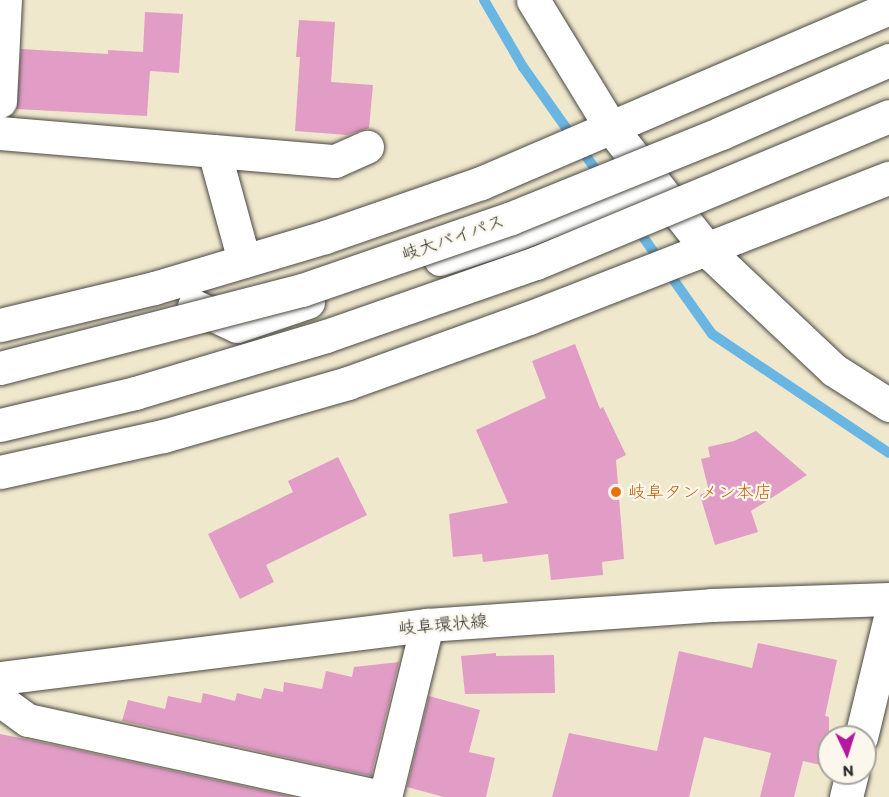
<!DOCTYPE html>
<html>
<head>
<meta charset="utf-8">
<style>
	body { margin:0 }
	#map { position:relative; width:889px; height:797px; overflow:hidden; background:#f0e8cd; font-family:Itim,"Klee One",sans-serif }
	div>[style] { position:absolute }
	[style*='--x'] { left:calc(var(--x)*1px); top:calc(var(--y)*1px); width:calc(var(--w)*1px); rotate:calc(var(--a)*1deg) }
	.stream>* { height:10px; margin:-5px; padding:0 5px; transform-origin:5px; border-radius:5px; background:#6ab6e3 }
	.building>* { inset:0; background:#e19dc5 }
	.roads { filter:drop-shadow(0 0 2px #494743) drop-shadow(0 0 2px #494743) }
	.minor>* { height:33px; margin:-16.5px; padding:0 16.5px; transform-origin:16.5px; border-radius:16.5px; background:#fff }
	.major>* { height:33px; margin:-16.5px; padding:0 16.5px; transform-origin:16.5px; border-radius:16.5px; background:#fff }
	.highway>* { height:33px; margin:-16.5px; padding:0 16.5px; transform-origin:16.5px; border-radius:16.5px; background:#fff }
	.bridges { filter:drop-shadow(0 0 2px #494743) drop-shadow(0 0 2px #494743) }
	.highway-bridge>* { height:33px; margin:-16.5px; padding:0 16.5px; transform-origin:16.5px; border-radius:16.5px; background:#fff }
	.dots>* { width:16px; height:16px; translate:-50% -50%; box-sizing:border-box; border:3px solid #fbf7ec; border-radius:50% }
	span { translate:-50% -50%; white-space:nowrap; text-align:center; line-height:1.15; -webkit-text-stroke:4.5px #fbf7ec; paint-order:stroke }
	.street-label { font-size:18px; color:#2b2b2b }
	.food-label { font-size:18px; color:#c56008 }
	.left { translate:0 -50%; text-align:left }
	.north { position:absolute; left:817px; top:725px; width:60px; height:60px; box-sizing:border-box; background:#fbf7ec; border:2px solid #a8a59f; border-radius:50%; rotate:176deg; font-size:16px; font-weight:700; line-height:24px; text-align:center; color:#2b2b2b }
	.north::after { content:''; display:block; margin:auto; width:21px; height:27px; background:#b5179e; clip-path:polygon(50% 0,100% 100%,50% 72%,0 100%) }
</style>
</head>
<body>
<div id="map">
	<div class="stream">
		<i style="--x:484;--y:0;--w:78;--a:59.8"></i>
		<i style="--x:523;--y:67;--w:135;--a:54.7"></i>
		<i style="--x:636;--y:227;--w:131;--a:54.6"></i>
		<i style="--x:712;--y:334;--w:213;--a:33.9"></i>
	</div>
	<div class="building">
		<i style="clip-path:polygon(145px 12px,183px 14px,179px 73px,150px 71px,147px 116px,16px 109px,21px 49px,108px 54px,108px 50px,143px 52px)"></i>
		<i style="clip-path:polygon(299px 20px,335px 22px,331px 82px,373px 85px,369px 128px,347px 135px,295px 131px,300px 57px,296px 57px)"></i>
		<i style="clip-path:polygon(575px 344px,600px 409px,603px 407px,626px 455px,616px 460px,624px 559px,602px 562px,603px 575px,551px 580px,548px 554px,483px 562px,482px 554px,453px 557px,449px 514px,508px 503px,476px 430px,546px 398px,532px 361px)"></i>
		<i style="clip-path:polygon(756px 431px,807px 475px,751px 511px,758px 532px,715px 545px,700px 495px,709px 491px,701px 459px,710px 457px,708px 447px,734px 441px)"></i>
		<i style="clip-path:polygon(338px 457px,367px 515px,266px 565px,274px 582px,240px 599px,208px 534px,293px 492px,288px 481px)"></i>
		<i style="clip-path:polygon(758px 643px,837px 660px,825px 716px,829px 717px,829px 747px,825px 766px,803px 761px,794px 797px,760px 797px,771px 753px,704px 737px,689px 797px,552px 797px,569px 733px,657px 751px,679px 651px,752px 668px)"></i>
		<i style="clip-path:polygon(496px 653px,496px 656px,554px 655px,555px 693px,465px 694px,461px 656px)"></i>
		<i style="clip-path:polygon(399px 662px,371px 776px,122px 721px,128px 700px,165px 709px,168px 696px,201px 703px,203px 693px,235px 701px,237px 693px,261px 699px,264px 688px,283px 692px,284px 682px,322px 689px,326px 671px,352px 677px,354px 667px)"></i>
		<i style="clip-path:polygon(429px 696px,480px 710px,469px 752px,495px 758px,486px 797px,444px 797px,407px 787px)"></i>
		<i style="clip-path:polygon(0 734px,40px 742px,293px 797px,0 797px)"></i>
	</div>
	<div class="roads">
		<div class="minor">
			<i style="--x:533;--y:0;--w:150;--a:58.6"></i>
			<i style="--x:611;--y:128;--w:161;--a:51.6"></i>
			<i style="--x:711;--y:254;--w:169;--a:43.3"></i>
			<i style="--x:834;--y:370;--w:65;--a:32.5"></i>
			<i style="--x:0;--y:101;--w:101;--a:-87.2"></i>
			<i style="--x:0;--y:133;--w:336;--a:4.8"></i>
			<i style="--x:335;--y:161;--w:35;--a:-24"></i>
			<i style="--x:214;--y:151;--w:114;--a:74.7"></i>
			<i style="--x:0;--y:700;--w:34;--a:36"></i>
			<i style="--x:28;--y:720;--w:361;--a:12.3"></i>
			<i style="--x:861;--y:737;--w:119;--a:-76.4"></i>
			<i style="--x:385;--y:797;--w:177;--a:-76.3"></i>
			<i style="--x:846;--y:797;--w:25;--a:-76"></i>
		</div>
		<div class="major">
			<i style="--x:0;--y:678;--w:430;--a:-7.1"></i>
			<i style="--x:427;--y:625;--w:285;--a:-4"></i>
			<i style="--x:711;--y:605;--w:178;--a:-1.9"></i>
		</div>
		<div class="highway">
			<i style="--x:440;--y:259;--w:75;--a:-17.9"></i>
			<i style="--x:511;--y:236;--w:152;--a:-21.2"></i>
			<i style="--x:194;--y:306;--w:47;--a:24.9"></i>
			<i style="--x:237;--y:326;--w:75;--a:-18.7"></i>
			<i style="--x:0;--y:325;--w:158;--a:-13.5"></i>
			<i style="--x:154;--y:288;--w:178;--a:-16.6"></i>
			<i style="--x:325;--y:237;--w:165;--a:-19.1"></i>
			<i style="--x:481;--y:183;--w:444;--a:-23.2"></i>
			<i style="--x:0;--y:472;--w:167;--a:-12.5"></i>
			<i style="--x:163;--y:436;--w:192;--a:-16"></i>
			<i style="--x:348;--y:383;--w:192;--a:-19.8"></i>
			<i style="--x:529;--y:318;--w:386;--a:-21.3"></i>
		</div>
	</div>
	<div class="bridges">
		<div class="highway-bridge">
			<i style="--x:0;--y:368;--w:312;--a:-14.5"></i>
			<i style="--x:302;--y:290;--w:221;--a:-19"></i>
			<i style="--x:511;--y:218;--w:227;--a:-22"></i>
			<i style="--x:721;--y:133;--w:183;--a:-23.5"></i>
			<i style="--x:0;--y:425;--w:139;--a:-13.3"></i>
			<i style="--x:135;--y:393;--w:199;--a:-16.6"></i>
			<i style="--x:326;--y:336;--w:222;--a:-19.2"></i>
			<i style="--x:536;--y:263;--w:382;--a:-22.6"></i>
		</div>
	</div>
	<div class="dots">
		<i style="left:616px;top:492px;background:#e8710a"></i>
	</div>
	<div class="street-label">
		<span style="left:453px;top:238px;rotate:-19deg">岐大バイパス</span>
		<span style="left:443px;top:625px;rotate:-5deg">岐阜環状線</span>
	</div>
	<div class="food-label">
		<span class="left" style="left:628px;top:492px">岐阜タンメン本店</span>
	</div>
	<div class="north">N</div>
</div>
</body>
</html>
